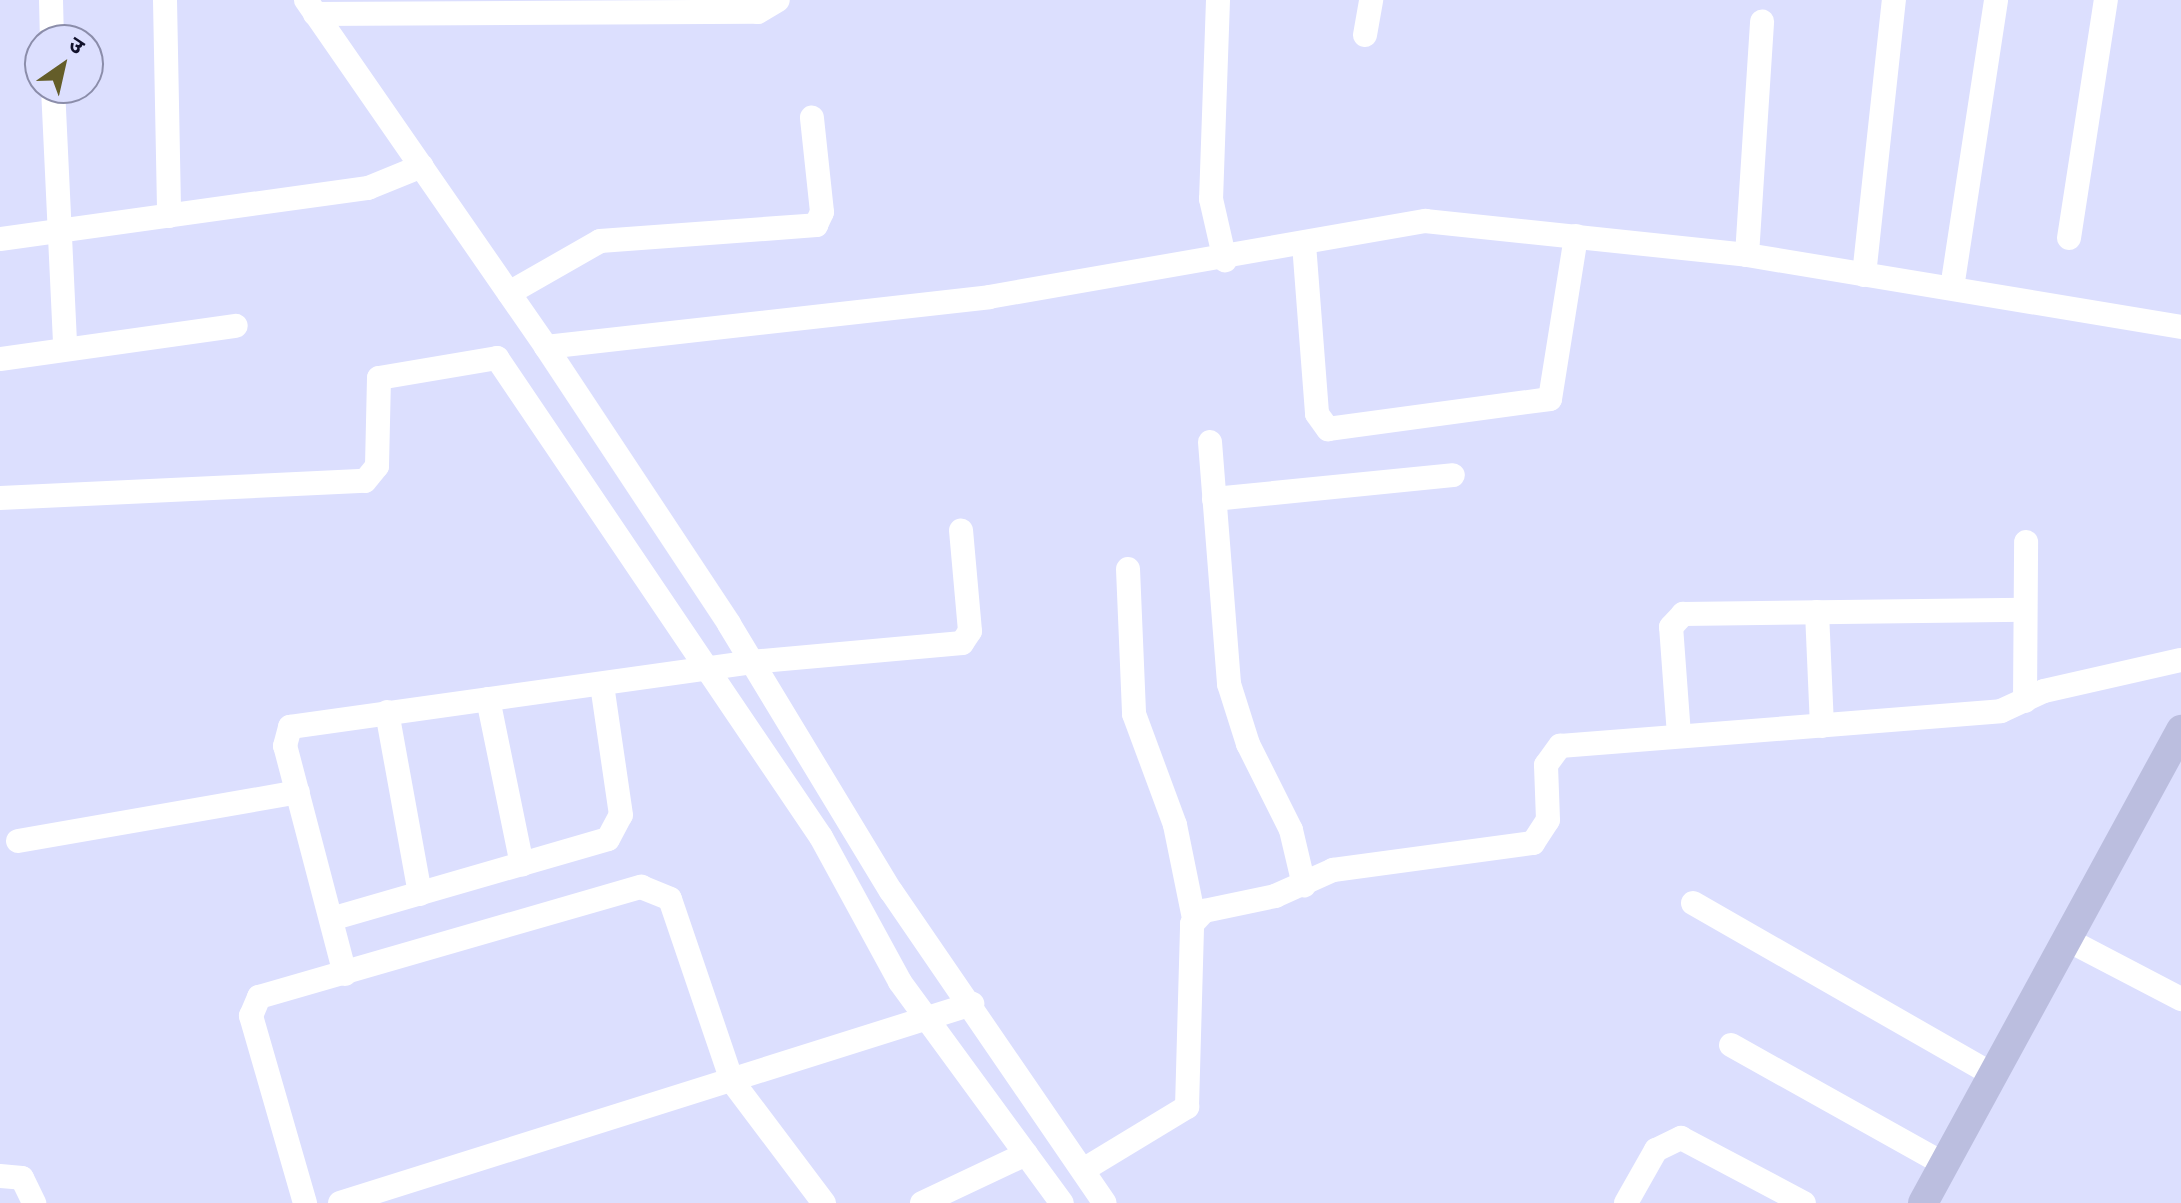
<!DOCTYPE html>
<html>
<head>
<meta charset="utf-8">
<style>
	body { margin:0 }
	#map { position:relative; width:2181px; height:1203px; overflow:hidden; background:#dcdffe; font-family:Rubik,"Noto Sans Devanagari",sans-serif }
	div>[style] { position:absolute }
	[style*='--x'] { left:calc(var(--x)*1px); top:calc(var(--y)*1px); width:calc(var(--w)*1px); rotate:calc(var(--a)*1deg) }
	.minor>* { height:24px; margin:-12px; padding:0 12px; transform-origin:12px; border-radius:12px; background:#fff }
	.major>* { height:30px; margin:-15px; padding:0 15px; transform-origin:15px; border-radius:15px; background:#bbbedf }
	span { translate:-50% -50%; white-space:nowrap; text-align:center; line-height:1.15; -webkit-text-stroke:6px #dcdffe; paint-order:stroke }
	.north { position:absolute; left:24px; top:24px; width:80px; height:80px; box-sizing:border-box; background:#dcdffe; border:2px solid #8b8daa; border-radius:50%; rotate:34deg; font-size:22px; font-weight:700; line-height:32px; text-align:center; color:#11112b }
	.north::after { content:''; display:block; margin:auto; width:28px; height:36px; background:#645d29; clip-path:polygon(50% 0,100% 100%,50% 72%,0 100%) }
</style>
</head>
<body>
<div id="map">
	<div class="minor">
		<i style="--x:51;--y:0;--w:40;--a:88.6"></i>
		<i style="--x:165;--y:0;--w:216;--a:88.9"></i>
		<i style="--x:306;--y:0;--w:422;--a:55.3"></i>
		<i style="--x:546;--y:347;--w:332;--a:56.5"></i>
		<i style="--x:729;--y:624;--w:312;--a:58.8"></i>
		<i style="--x:891;--y:891;--w:378;--a:55.6"></i>
		<i style="--x:1218;--y:0;--w:199;--a:92"></i>
		<i style="--x:1211;--y:199;--w:63;--a:77.1"></i>
		<i style="--x:315;--y:14;--w:443;--a:-0.3"></i>
		<i style="--x:758;--y:12;--w:23;--a:-31"></i>
		<i style="--x:1365;--y:35;--w:36;--a:-80"></i>
		<i style="--x:53;--y:88;--w:259;--a:87.3"></i>
		<i style="--x:2069;--y:238;--w:241;--a:-81.2"></i>
		<i style="--x:0;--y:239;--w:372;--a:-7.9"></i>
		<i style="--x:368;--y:188;--w:58;--a:-22.2"></i>
		<i style="--x:1304;--y:244;--w:170;--a:85.6"></i>
		<i style="--x:1317;--y:414;--w:19;--a:54"></i>
		<i style="--x:1328;--y:429;--w:224;--a:-7.7"></i>
		<i style="--x:1550;--y:399;--w:165;--a:-80.9"></i>
		<i style="--x:1747;--y:255;--w:234;--a:-86.3"></i>
		<i style="--x:1864;--y:275;--w:277;--a:-83.8"></i>
		<i style="--x:1952;--y:288;--w:291;--a:-81.3"></i>
		<i style="--x:509;--y:293;--w:105;--a:-29.7"></i>
		<i style="--x:600;--y:241;--w:217;--a:-4.2"></i>
		<i style="--x:816;--y:225;--w:14;--a:-65"></i>
		<i style="--x:822;--y:212;--w:95;--a:-96.1"></i>
		<i style="--x:546;--y:347;--w:446;--a:-6.4"></i>
		<i style="--x:989;--y:297;--w:443;--a:-9.9"></i>
		<i style="--x:1425;--y:221;--w:324;--a:6"></i>
		<i style="--x:1747;--y:255;--w:440;--a:9.4"></i>
		<i style="--x:0;--y:359;--w:238;--a:-8"></i>
		<i style="--x:1210;--y:442;--w:243;--a:85.5"></i>
		<i style="--x:1229;--y:684;--w:63;--a:72.4"></i>
		<i style="--x:1248;--y:744;--w:96;--a:63.4"></i>
		<i style="--x:1291;--y:830;--w:57;--a:76.7"></i>
		<i style="--x:0;--y:498;--w:365;--a:-2.7"></i>
		<i style="--x:365;--y:481;--w:19;--a:-51"></i>
		<i style="--x:377;--y:466;--w:88;--a:-88.7"></i>
		<i style="--x:379;--y:378;--w:120;--a:-9.6"></i>
		<i style="--x:497;--y:358;--w:578;--a:55.93"></i>
		<i style="--x:821;--y:837;--w:165;--a:61.4"></i>
		<i style="--x:900;--y:982;--w:274;--a:53.8"></i>
		<i style="--x:1214;--y:499;--w:240;--a:-5.7"></i>
		<i style="--x:1128;--y:569;--w:145;--a:87.6"></i>
		<i style="--x:1134;--y:714;--w:118;--a:69.7"></i>
		<i style="--x:1175;--y:825;--w:95;--a:78.5"></i>
		<i style="--x:1817;--y:612;--w:114;--a:87.5"></i>
		<i style="--x:488;--y:699;--w:169;--a:78.4"></i>
		<i style="--x:2025;--y:701;--w:159;--a:-89.6"></i>
		<i style="--x:387;--y:712;--w:185;--a:79.7"></i>
		<i style="--x:1679;--y:735;--w:108;--a:-94.2"></i>
		<i style="--x:1671;--y:627;--w:18;--a:-47"></i>
		<i style="--x:1683;--y:614;--w:342;--a:-0.7"></i>
		<i style="--x:18;--y:841;--w:284;--a:-9.9"></i>
		<i style="--x:1693;--y:903;--w:344;--a:29.8"></i>
		<i style="--x:331;--y:919;--w:288;--a:-16.1"></i>
		<i style="--x:608;--y:839;--w:27;--a:-62"></i>
		<i style="--x:621;--y:815;--w:132;--a:-98.3"></i>
		<i style="--x:2066;--y:939;--w:130;--a:27.6"></i>
		<i style="--x:345;--y:974;--w:236;--a:-104.7"></i>
		<i style="--x:285;--y:746;--w:20;--a:-75"></i>
		<i style="--x:290;--y:727;--w:465;--a:-8"></i>
		<i style="--x:750;--y:662;--w:213;--a:-5.1"></i>
		<i style="--x:962;--y:643;--w:14;--a:-56"></i>
		<i style="--x:970;--y:631;--w:101;--a:-95.1"></i>
		<i style="--x:1731;--y:1045;--w:244;--a:29.2"></i>
		<i style="--x:1083;--y:1170;--w:122;--a:-31.2"></i>
		<i style="--x:1187;--y:1107;--w:183;--a:-88.4"></i>
		<i style="--x:1192;--y:924;--w:18;--a:-47"></i>
		<i style="--x:1204;--y:911;--w:73;--a:-11.9"></i>
		<i style="--x:1275;--y:896;--w:64;--a:-24.1"></i>
		<i style="--x:1333;--y:870;--w:202;--a:-7.7"></i>
		<i style="--x:1533;--y:843;--w:27;--a:-57"></i>
		<i style="--x:1548;--y:820;--w:55;--a:-92.1"></i>
		<i style="--x:1546;--y:765;--w:24;--a:-54"></i>
		<i style="--x:1560;--y:746;--w:442;--a:-4.5"></i>
		<i style="--x:2001;--y:711;--w:47;--a:-24.9"></i>
		<i style="--x:2044;--y:691;--w:140;--a:-12.8"></i>
		<i style="--x:0;--y:1176;--w:22;--a:5"></i>
		<i style="--x:22;--y:1178;--w:28;--a:64"></i>
		<i style="--x:305;--y:1203;--w:195;--a:-106.1"></i>
		<i style="--x:251;--y:1016;--w:21;--a:-67"></i>
		<i style="--x:259;--y:997;--w:398;--a:-16.1"></i>
		<i style="--x:641;--y:887;--w:31;--a:22"></i>
		<i style="--x:670;--y:899;--w:192;--a:71.2"></i>
		<i style="--x:732;--y:1081;--w:153;--a:53"></i>
		<i style="--x:340;--y:1203;--w:663;--a:-17.48"></i>
		<i style="--x:922;--y:1203;--w:115;--a:-25.2"></i>
		<i style="--x:1626;--y:1203;--w:61;--a:-60.5"></i>
		<i style="--x:1656;--y:1150;--w:28;--a:-26"></i>
		<i style="--x:1681;--y:1138;--w:139;--a:27.9"></i>
	</div>
	<div class="major">
		<i style="--x:1923;--y:1203;--w:539;--a:-61.39"></i>
	</div>
	<div class="north">उ</div>
</div>
</body>
</html>
